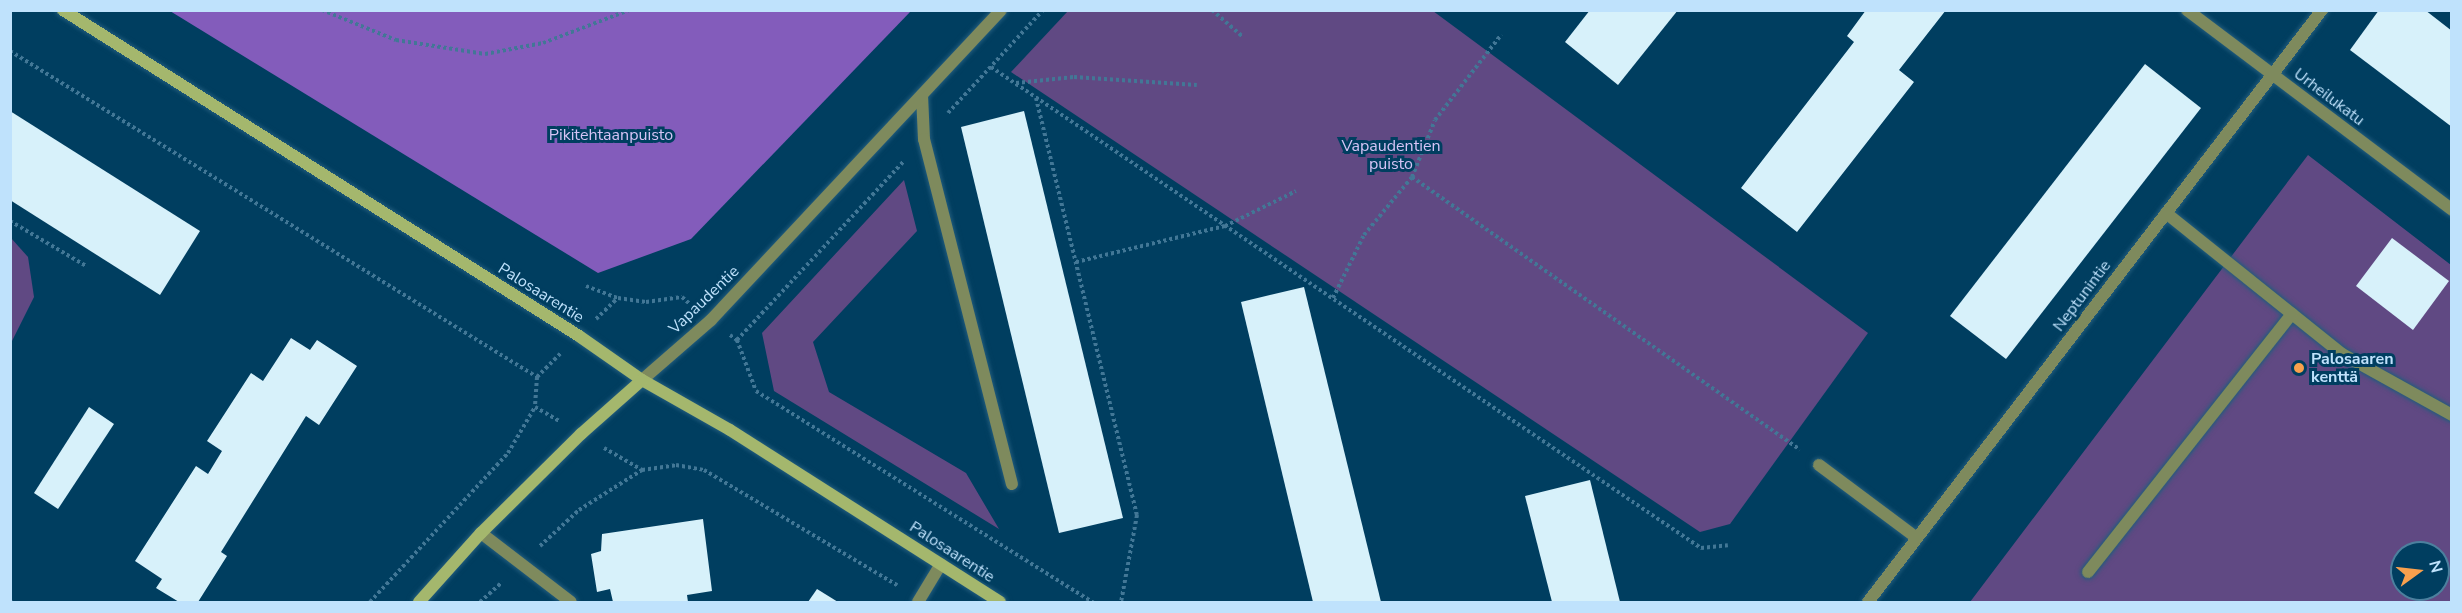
<!DOCTYPE html>
<html>
<head>
<meta charset="utf-8">
<style>
	body { margin:0 }
	#map { position:relative; width:2462px; height:613px; overflow:hidden; background:#003e60; font-family:"Nunito Sans",sans-serif }
	div>[style] { position:absolute }
	[style*='--x'] { left:calc(var(--x)*1px); top:calc(var(--y)*1px); width:calc(var(--w)*1px); rotate:calc(var(--a)*1deg) }
	.green>* { inset:0; background:#604983 }
	.forest>* { inset:0; background:#835cbb }
	.building>* { inset:0; background:#d7f1fa }
	.path>* { height:4px; margin-top:-2px; transform-origin:0; background:repeating-linear-gradient(90deg,#427796 0 3px,transparent 0 6px) }
	.roads { filter:drop-shadow(0 0 2px #225c7c) drop-shadow(0 0 2px #225c7c) }
	.service>* { height:12px; margin:-6px; padding:0 6px; transform-origin:6px; border-radius:6px; background:#7e8a5d }
	.minor>* { height:12px; margin:-6px; padding:0 6px; transform-origin:6px; border-radius:6px; background:#7e8a5d }
	.tertiary>* { height:12px; margin:-6px; padding:0 6px; transform-origin:6px; border-radius:6px; background:#7e8a5d }
	.secondary>* { height:12px; margin:-6px; padding:0 6px; transform-origin:6px; border-radius:6px; background:#a4b76d }
	.dots>* { width:16px; height:16px; translate:-50% -50%; box-sizing:border-box; border:3px solid #003e60; border-radius:50% }
	span { translate:-50% -50%; white-space:nowrap; text-align:center; line-height:1.15; -webkit-text-stroke:6px #003e60; paint-order:stroke }
	.street-label { font-size:16px; color:#bfe2fc }
	.park-label { font-size:16px; color:#d6c4f6 }
	.poi-label { font-size:16px; color:#bfe2fc; font-weight:700 }
	.left { translate:0 -50%; text-align:left }
	.frame { position:absolute; inset:0; border:12px solid #bfe2fc; pointer-events:none }
	.north { position:absolute; left:2390px; top:541px; width:60px; height:60px; box-sizing:border-box; background:#003e60; border:2px solid #4c809e; border-radius:50%; rotate:75deg; font-size:16px; font-weight:700; line-height:24px; text-align:center; color:#bfe2fc }
	.north::after { content:''; display:block; margin:auto; width:21px; height:27px; background:#f9a04d; clip-path:polygon(50% 0,100% 100%,50% 72%,0 100%) }
</style>
</head>
<body>
<div id="map">
	<div class="green">
		<i style="clip-path:polygon(1068px 11px,1433px 11px,1868px 333px,1730px 524px,1700px 532px,1011px 72px)"></i>
		<i style="clip-path:polygon(evenodd,2308px 155px,2451px 265px,2451px 602px,1970px 602px,2308px 155px,2402px 553px,2438px 553px,2438px 589px,2402px 589px,2402px 553px)"></i>
		<i style="clip-path:polygon(904px 180px,917px 231px,813px 342px,829px 392px,966px 473px,999px 529px,774px 391px,762px 333px)"></i>
		<i style="clip-path:polygon(11px 238px,28px 257px,34px 297px,11px 343px)"></i>
	</div>
	<div class="forest">
		<i style="clip-path:polygon(170px 11px,911px 11px,691px 239px,598px 273px)"></i>
	</div>
	<div class="building">
		<i style="clip-path:polygon(1590px 10px,1678px 10px,1618px 85px,1565px 42px)"></i>
		<i style="clip-path:polygon(1866px 10px,1946px 10px,1899px 70px,1914px 82px,1797px 232px,1741px 188px,1854px 42px,1847px 36px)"></i>
		<i style="clip-path:polygon(2379px 10px,2425px 10px,2452px 31px,2452px 127px,2350px 50px)"></i>
		<i style="clip-path:polygon(2145px 64px,2201px 108px,2006px 359px,1950px 316px)"></i>
		<i style="clip-path:polygon(10px 111px,200px 231px,160px 295px,10px 200px)"></i>
		<i style="clip-path:polygon(1024px 111px,1123px 518px,1059px 533px,961px 127px)"></i>
		<i style="clip-path:polygon(2392px 238px,2449px 281px,2413px 330px,2356px 286px)"></i>
		<i style="clip-path:polygon(1304px 287px,1381px 602px,1313px 602px,1241px 302px)"></i>
		<i style="clip-path:polygon(291px 338px,310px 350px,317px 340px,357px 366px,319px 425px,306px 416px,221px 552px,227px 556px,198px 602px,179px 602px,156px 588px,162px 579px,135px 561px,196px 466px,208px 474px,222px 451px,207px 441px,251px 373px,263px 381px)"></i>
		<i style="clip-path:polygon(89px 407px,114px 424px,58px 509px,34px 493px)"></i>
		<i style="clip-path:polygon(1590px 480px,1620px 602px,1552px 602px,1525px 496px)"></i>
		<i style="clip-path:polygon(703px 519px,712px 591px,687px 595px,688px 602px,613px 602px,610px 589px,597px 592px,591px 554px,601px 551px,602px 534px)"></i>
		<i style="clip-path:polygon(817px 589px,838px 602px,808px 602px)"></i>
	</div>
	<div class="path">
		<i style="--x:322;--y:10;--w:80;--a:22.1"></i>
		<i style="--x:396;--y:40;--w:90;--a:8.9"></i>
		<i style="--x:485;--y:54;--w:59;--a:-10.7"></i>
		<i style="--x:543;--y:43;--w:92;--a:-21"></i>
		<i style="--x:1212;--y:10;--w:40;--a:41"></i>
		<i style="--x:10;--y:51;--w:620;--a:31.74"></i>
		<i style="--x:537;--y:377;--w:30;--a:94"></i>
		<i style="--x:535;--y:407;--w:28;--a:30"></i>
		<i style="--x:991;--y:67;--w:858;--a:34.12"></i>
		<i style="--x:1701;--y:548;--w:27;--a:-6"></i>
		<i style="--x:1016;--y:83;--w:58;--a:-5.9"></i>
		<i style="--x:1074;--y:77;--w:123;--a:3.7"></i>
		<i style="--x:1036;--y:98;--w:429;--a:76.4"></i>
		<i style="--x:1137;--y:515;--w:88;--a:100.4"></i>
		<i style="--x:948;--y:113;--w:140;--a:-47.3"></i>
		<i style="--x:1412;--y:177;--w:474;--a:35.1"></i>
		<i style="--x:10;--y:221;--w:88;--a:30.6"></i>
		<i style="--x:1076;--y:262;--w:153;--a:-13.6"></i>
		<i style="--x:1225;--y:226;--w:79;--a:-26.2"></i>
		<i style="--x:586;--y:286;--w:34;--a:21"></i>
		<i style="--x:1333;--y:298;--w:70;--a:-63.8"></i>
		<i style="--x:1364;--y:235;--w:75;--a:-50.4"></i>
		<i style="--x:1412;--y:177;--w:61;--a:-68"></i>
		<i style="--x:1435;--y:120;--w:108;--a:-52.2"></i>
		<i style="--x:596;--y:319;--w:30;--a:-44"></i>
		<i style="--x:618;--y:298;--w:28;--a:8"></i>
		<i style="--x:646;--y:302;--w:36;--a:-8"></i>
		<i style="--x:682;--y:297;--w:12;--a:42"></i>
		<i style="--x:730;--y:335;--w:9;--a:36"></i>
		<i style="--x:737;--y:340;--w:54;--a:69.6"></i>
		<i style="--x:756;--y:391;--w:398;--a:32.1"></i>
		<i style="--x:737;--y:340;--w:245;--a:-47"></i>
		<i style="--x:537;--y:377;--w:34;--a:-45"></i>
		<i style="--x:604;--y:448;--w:44;--a:30.1"></i>
		<i style="--x:540;--y:546;--w:53;--a:-42.7"></i>
		<i style="--x:579;--y:510;--w:75;--a:-32.4"></i>
		<i style="--x:642;--y:470;--w:34;--a:-8"></i>
		<i style="--x:676;--y:465;--w:28;--a:10"></i>
		<i style="--x:704;--y:470;--w:225;--a:30.8"></i>
		<i style="--x:10;--y:601;--w:2;--a:27"></i>
		<i style="--x:370;--y:602;--w:203;--a:-47.2"></i>
		<i style="--x:508;--y:453;--w:53;--a:-59.6"></i>
		<i style="--x:480;--y:602;--w:30;--a:-42"></i>
	</div>
	<div class="roads">
		<div class="service">
			<i style="--x:922;--y:95;--w:44;--a:87.4"></i>
			<i style="--x:924;--y:139;--w:356;--a:75.7"></i>
			<i style="--x:2166;--y:213;--w:226;--a:38.7"></i>
			<i style="--x:2342;--y:354;--w:126;--a:29"></i>
			<i style="--x:1819;--y:465;--w:122;--a:36.7"></i>
			<i style="--x:481;--y:533;--w:113;--a:37.5"></i>
			<i style="--x:2088;--y:572;--w:329;--a:-51.7"></i>
			<i style="--x:918;--y:602;--w:44;--a:-58.8"></i>
		</div>
		<div class="minor">
			<i style="--x:2187;--y:10;--w:332;--a:37"></i>
			<i style="--x:1868;--y:602;--w:746;--a:-52.52"></i>
		</div>
		<div class="tertiary">
			<i style="--x:642;--y:380;--w:91;--a:-41"></i>
			<i style="--x:711;--y:320;--w:424;--a:-46.9"></i>
		</div>
		<div class="secondary">
			<i style="--x:63;--y:10;--w:610;--a:32.28"></i>
			<i style="--x:579;--y:336;--w:77;--a:34.9"></i>
			<i style="--x:642;--y:380;--w:101;--a:29.6"></i>
			<i style="--x:730;--y:430;--w:320;--a:32.5"></i>
			<i style="--x:419;--y:602;--w:93;--a:-48.1"></i>
			<i style="--x:481;--y:533;--w:141;--a:-44.7"></i>
			<i style="--x:581;--y:434;--w:81;--a:-41.5"></i>
		</div>
	</div>
	<div class="dots">
		<i style="left:2299px;top:368px;background:#f9a04d"></i>
	</div>
	<div class="street-label">
		<span style="left:2329px;top:97px;rotate:37deg">Urheilukatu</span>
		<span style="left:541px;top:293px;rotate:32deg">Palosaarentie</span>
		<span style="left:2082px;top:296px;rotate:-53deg">Neptunintie</span>
		<span style="left:704px;top:300px;rotate:-44deg">Vapaudentie</span>
		<span style="left:952px;top:552px;rotate:33deg">Palosaarentie</span>
	</div>
	<div class="park-label">
		<span style="left:611px;top:135px">Pikitehtaanpuisto</span>
		<span style="left:1391px;top:155px">Vapaudentien<br>puisto</span>
	</div>
	<div class="poi-label">
		<span class="left" style="left:2311px;top:368px">Palosaaren<br>kenttä</span>
	</div>
	<div class="frame"></div>
	<div class="north">N</div>
</div>
</body>
</html>
